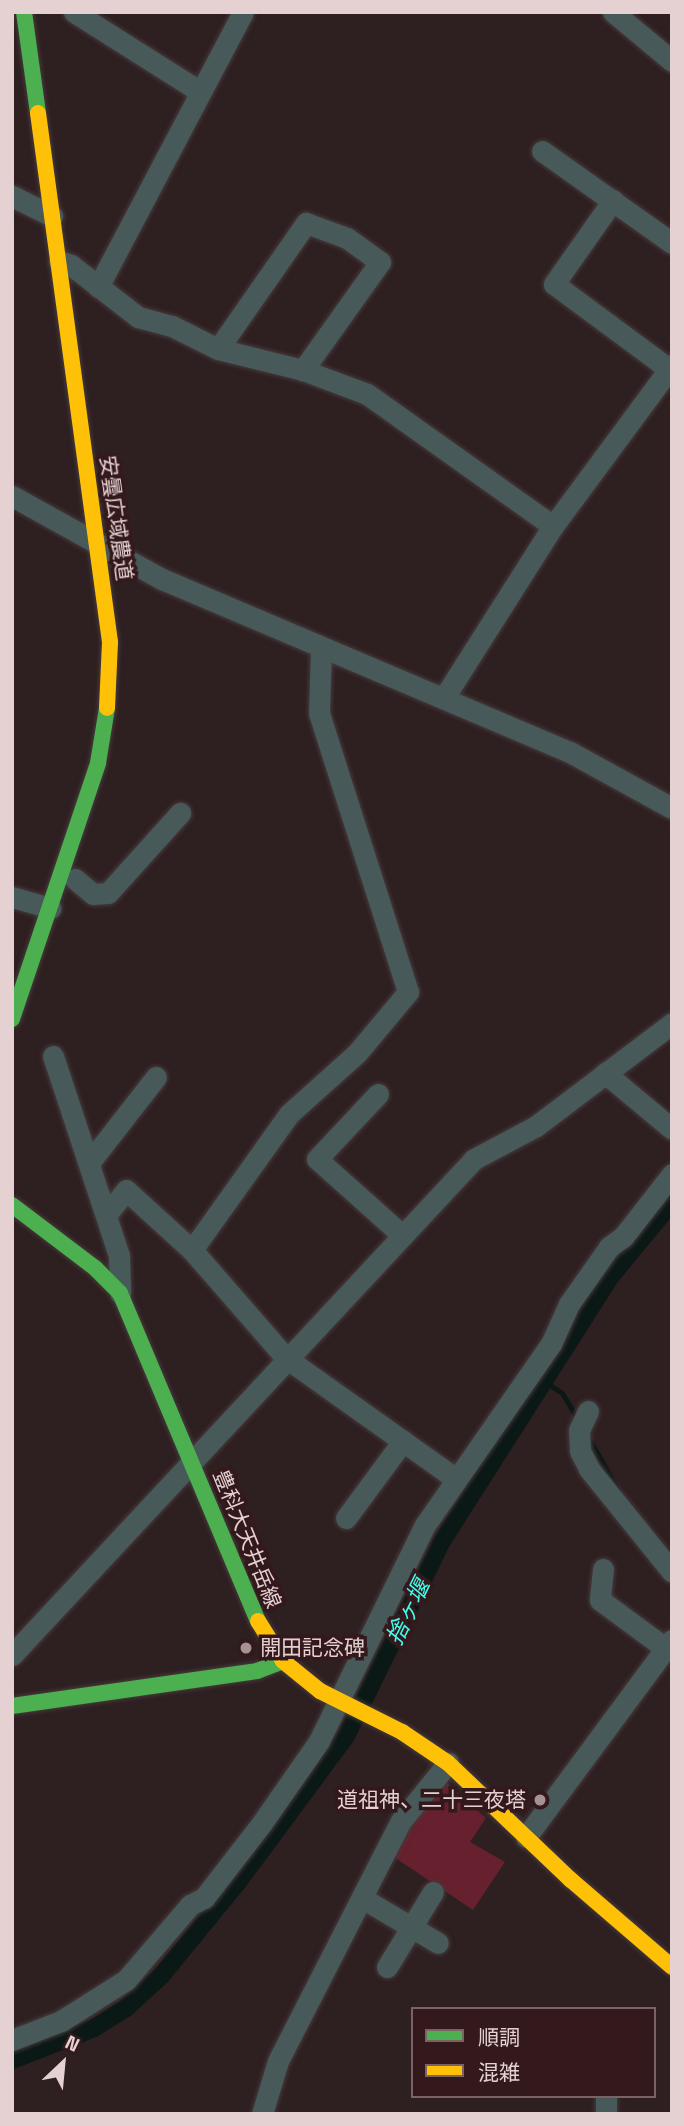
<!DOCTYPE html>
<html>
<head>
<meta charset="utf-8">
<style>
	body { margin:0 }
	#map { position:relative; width:684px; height:2126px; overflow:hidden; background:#2e1f21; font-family:"Space Grotesk","Noto Sans JP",sans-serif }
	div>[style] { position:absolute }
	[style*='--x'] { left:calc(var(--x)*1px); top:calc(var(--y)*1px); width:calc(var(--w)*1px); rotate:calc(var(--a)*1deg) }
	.green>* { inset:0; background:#66202e }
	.stream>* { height:5px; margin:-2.5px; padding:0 2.5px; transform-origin:2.5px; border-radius:2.5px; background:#0a1816 }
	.canal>* { height:18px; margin:-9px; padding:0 9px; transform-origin:9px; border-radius:9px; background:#0a1816 }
	.roads { filter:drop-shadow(0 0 2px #463a3b) drop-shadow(0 0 2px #463a3b) }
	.street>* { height:21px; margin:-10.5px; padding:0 10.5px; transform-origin:10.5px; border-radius:10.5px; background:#475958 }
	.fast>* { height:16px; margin:-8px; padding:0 8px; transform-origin:8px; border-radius:8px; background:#4caf50 }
	.slow>* { height:16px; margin:-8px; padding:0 8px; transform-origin:8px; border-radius:8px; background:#ffc107 }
	.dots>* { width:19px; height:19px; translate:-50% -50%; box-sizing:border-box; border:4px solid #34191c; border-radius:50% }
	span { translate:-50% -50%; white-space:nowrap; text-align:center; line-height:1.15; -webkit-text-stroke:7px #34191c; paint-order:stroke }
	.street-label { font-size:21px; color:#e5d1d2 }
	.poi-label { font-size:21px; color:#e5d1d2 }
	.left { translate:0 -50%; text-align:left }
	.right { translate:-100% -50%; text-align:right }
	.water-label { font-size:23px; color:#3ffdeb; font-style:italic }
	.frame { position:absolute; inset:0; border:14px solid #e5d1d2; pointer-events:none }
	.legend { position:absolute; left:411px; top:2007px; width:245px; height:91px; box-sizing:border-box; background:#34191c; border:2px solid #7b6365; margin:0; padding:9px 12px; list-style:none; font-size:21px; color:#e5d1d2 }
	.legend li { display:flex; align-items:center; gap:14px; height:35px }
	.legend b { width:35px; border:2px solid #7b6365 }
	.north { position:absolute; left:28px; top:2028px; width:70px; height:70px; -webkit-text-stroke:5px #34191c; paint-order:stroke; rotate:26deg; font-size:19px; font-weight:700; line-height:28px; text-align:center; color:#e5d1d2 }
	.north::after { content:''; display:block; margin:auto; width:24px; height:32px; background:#e5d1d2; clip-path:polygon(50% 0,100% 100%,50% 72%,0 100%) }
</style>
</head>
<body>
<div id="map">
	<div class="green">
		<i style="clip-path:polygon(443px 1779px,486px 1818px,470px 1842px,505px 1862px,473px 1910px,391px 1855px,406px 1823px)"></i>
	</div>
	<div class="stream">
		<i style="--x:544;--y:1381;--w:22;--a:34"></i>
		<i style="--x:562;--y:1393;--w:31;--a:59"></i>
		<i style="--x:588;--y:1437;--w:61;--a:60.5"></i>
	</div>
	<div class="canal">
		<i style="--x:12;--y:2060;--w:88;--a:-21.3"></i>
		<i style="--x:94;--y:2028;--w:39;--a:-32"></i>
		<i style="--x:127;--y:2007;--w:46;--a:-42.4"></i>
		<i style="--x:161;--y:1976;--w:122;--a:-50.7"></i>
		<i style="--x:238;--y:1882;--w:182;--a:-53.5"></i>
		<i style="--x:346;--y:1736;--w:217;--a:-63.8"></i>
		<i style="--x:442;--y:1541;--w:314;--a:-57.5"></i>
		<i style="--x:611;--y:1276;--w:96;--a:-50.5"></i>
	</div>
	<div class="roads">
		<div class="street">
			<i style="--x:74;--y:12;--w:148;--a:32.3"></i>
			<i style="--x:613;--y:12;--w:77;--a:39.7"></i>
			<i style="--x:542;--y:151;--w:159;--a:35.3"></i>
			<i style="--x:12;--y:196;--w:45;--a:26.6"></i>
			<i style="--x:613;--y:200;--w:103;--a:125.1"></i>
			<i style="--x:554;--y:284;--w:143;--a:36.5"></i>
			<i style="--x:59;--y:261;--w:13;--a:18"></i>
			<i style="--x:71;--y:265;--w:85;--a:37.8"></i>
			<i style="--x:138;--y:317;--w:35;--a:15"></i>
			<i style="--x:172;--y:326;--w:51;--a:26.6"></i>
			<i style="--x:218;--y:349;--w:88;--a:13.9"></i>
			<i style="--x:303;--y:370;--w:68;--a:20.6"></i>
			<i style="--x:367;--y:394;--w:228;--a:35.4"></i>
			<i style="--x:98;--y:287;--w:311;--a:-62.2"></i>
			<i style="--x:218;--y:349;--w:154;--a:-55.1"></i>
			<i style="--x:306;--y:223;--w:44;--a:20.1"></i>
			<i style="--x:347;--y:238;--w:41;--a:36"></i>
			<i style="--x:380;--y:262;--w:133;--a:125.5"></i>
			<i style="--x:12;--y:496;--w:171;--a:29"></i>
			<i style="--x:162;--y:579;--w:443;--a:23"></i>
			<i style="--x:570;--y:752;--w:116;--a:28.8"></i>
			<i style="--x:445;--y:696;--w:201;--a:-57.6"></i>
			<i style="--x:553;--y:526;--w:200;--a:-53.5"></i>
			<i style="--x:75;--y:879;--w:23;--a:40"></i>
			<i style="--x:93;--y:894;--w:15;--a:-4"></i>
			<i style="--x:108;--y:893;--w:108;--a:-48"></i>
			<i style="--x:12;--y:897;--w:40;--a:16"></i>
			<i style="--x:53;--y:1056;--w:211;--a:71.7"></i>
			<i style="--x:119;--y:1256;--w:37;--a:88"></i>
			<i style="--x:605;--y:1073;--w:87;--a:39.9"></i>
			<i style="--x:378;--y:1094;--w:89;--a:133.2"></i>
			<i style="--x:317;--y:1159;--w:114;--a:41.8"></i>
			<i style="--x:89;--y:1163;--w:109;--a:-52.1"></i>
			<i style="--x:106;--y:1215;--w:32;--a:-51"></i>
			<i style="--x:126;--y:1190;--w:89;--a:42.3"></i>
			<i style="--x:192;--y:1250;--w:143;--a:49"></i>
			<i style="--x:286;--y:1358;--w:209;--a:35.4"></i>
			<i style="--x:192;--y:1250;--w:167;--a:-54.5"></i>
			<i style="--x:289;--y:1114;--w:91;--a:-41.9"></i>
			<i style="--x:357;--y:1053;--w:80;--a:-50.1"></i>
			<i style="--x:408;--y:992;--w:293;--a:-107.7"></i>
			<i style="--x:319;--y:713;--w:63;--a:-88.2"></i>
			<i style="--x:588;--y:1411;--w:21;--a:115"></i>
			<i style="--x:579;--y:1430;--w:21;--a:87"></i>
			<i style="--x:580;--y:1451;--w:20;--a:63"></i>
			<i style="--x:589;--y:1469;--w:132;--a:51.1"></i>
			<i style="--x:346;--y:1518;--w:96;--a:-53.5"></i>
			<i style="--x:603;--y:1569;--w:31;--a:96"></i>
			<i style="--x:600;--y:1600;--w:81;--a:36.4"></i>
			<i style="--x:12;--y:1655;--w:678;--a:-47.03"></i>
			<i style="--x:474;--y:1159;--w:70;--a:-28"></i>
			<i style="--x:536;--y:1126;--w:171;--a:-37.1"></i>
			<i style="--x:526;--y:1837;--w:245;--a:-53.5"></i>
			<i style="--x:362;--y:1898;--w:88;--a:30.6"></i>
			<i style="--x:387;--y:1967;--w:88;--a:-58.5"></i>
			<i style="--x:12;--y:2040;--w:53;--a:-21.2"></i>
			<i style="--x:61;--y:2021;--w:77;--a:-32.2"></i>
			<i style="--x:126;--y:1980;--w:99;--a:-49.5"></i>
			<i style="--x:190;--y:1905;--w:16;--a:-27"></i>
			<i style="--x:204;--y:1898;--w:95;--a:-52.3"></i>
			<i style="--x:262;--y:1823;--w:100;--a:-55.2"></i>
			<i style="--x:319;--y:1741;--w:241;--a:-63.9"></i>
			<i style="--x:425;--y:1525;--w:221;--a:-55.2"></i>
			<i style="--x:551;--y:1344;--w:44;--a:-65.8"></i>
			<i style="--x:569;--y:1304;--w:70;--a:-54.9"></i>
			<i style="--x:609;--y:1247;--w:17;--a:-36"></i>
			<i style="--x:623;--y:1237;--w:80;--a:-52.1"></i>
			<i style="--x:262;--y:2114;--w:55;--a:-73.2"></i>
			<i style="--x:278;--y:2061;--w:270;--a:-62.9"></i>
			<i style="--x:401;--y:1821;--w:75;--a:-51"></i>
			<i style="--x:606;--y:2114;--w:18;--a:-90"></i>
		</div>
		<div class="fast">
			<i style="--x:24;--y:12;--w:102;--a:82.1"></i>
			<i style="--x:12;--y:1019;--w:270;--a:-71.4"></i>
			<i style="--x:98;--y:763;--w:56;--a:-80.7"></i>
			<i style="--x:12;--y:1205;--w:104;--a:37.2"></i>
			<i style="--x:95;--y:1268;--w:35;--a:45"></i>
			<i style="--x:120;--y:1293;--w:356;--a:67.2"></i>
			<i style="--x:12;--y:1706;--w:247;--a:-8.1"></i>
			<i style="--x:257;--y:1671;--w:28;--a:-21"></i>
		</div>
		<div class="slow">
			<i style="--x:38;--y:113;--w:534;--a:82.25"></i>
			<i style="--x:110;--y:642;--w:66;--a:92.6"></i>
			<i style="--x:258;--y:1621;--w:47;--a:58"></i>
			<i style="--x:283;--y:1661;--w:48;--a:39"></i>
			<i style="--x:320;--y:1691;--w:92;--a:26.6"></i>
			<i style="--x:402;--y:1732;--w:55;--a:34"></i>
			<i style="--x:448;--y:1763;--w:170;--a:43.6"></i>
			<i style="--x:571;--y:1880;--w:133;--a:40.7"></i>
		</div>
	</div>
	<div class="dots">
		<i style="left:246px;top:1648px;background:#a59394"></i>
		<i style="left:540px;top:1800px;background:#a59394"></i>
	</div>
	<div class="street-label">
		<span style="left:116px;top:518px;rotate:82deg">安曇広域農道</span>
		<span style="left:247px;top:1539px;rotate:68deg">豊科大天井岳線</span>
	</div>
	<div class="poi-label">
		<span class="left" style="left:260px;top:1648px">開田記念碑</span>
		<span class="right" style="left:526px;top:1800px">道祖神、二十三夜塔</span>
	</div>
	<div class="water-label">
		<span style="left:408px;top:1612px;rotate:-64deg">捨ヶ堰</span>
	</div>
	<div class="frame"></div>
	<ul class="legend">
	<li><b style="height:9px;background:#4caf50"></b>順調</li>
	<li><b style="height:9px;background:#ffc107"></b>混雑</li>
	</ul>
	<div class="north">N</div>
</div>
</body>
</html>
